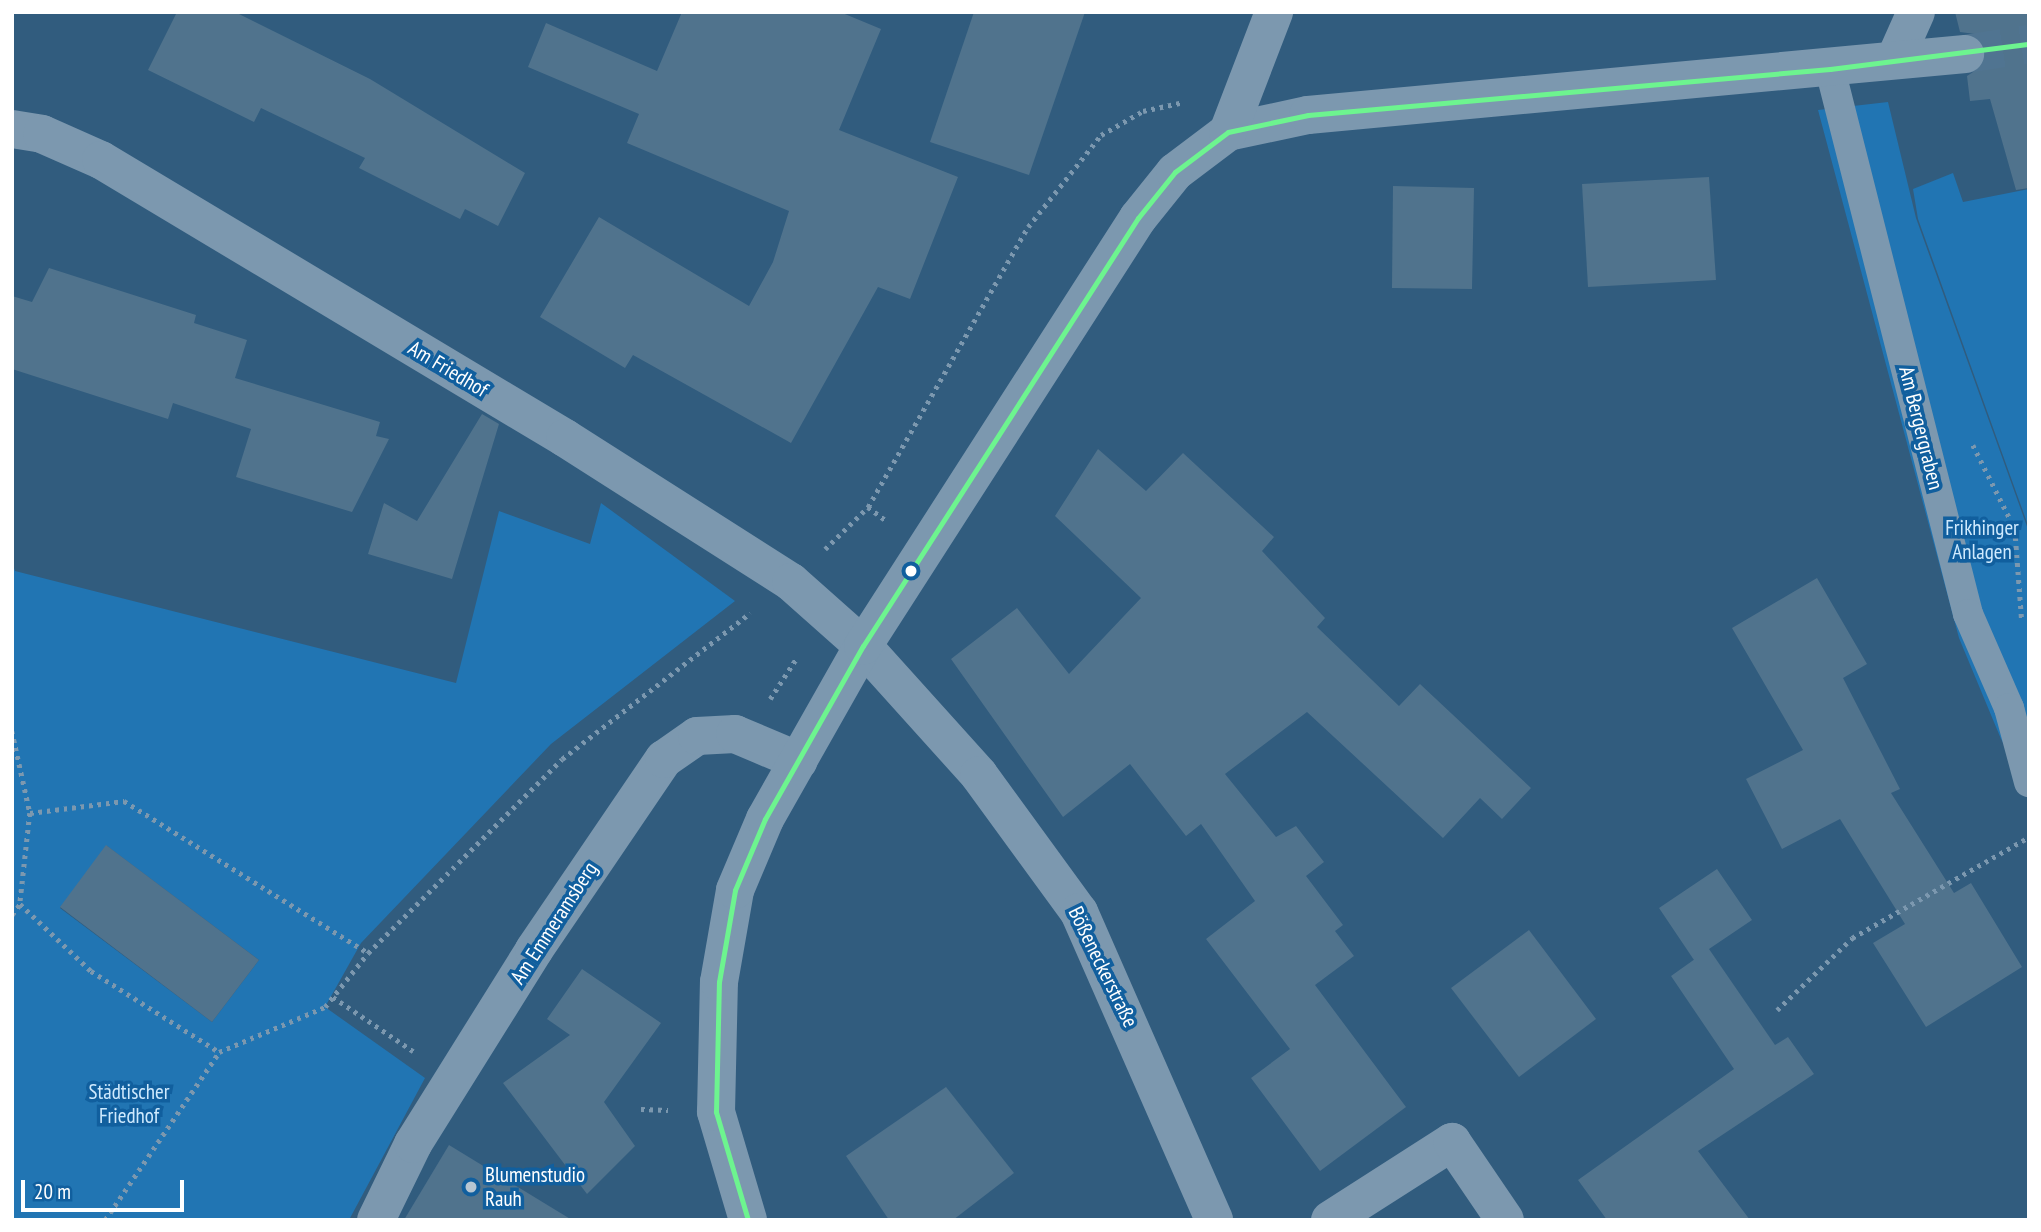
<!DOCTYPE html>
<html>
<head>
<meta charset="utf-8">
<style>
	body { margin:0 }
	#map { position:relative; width:2041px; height:1232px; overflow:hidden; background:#315c7e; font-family:"PT Sans Narrow",sans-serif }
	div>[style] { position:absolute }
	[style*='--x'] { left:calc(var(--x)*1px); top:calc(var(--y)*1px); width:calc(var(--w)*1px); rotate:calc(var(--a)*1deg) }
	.green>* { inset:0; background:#2175b3 }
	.building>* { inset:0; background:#50738d }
	.tertiary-tunnel>* { height:38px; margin-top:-19px; transform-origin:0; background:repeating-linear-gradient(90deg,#507491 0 38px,transparent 0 57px) }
	.path>* { height:4.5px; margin-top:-2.25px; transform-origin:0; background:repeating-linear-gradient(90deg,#7c98af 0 3.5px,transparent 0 8.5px) }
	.service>* { height:30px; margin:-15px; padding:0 15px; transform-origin:15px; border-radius:15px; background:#7c98af }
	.minor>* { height:38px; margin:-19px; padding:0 19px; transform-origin:19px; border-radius:19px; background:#7c98af }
	.tertiary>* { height:38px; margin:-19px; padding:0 19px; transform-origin:19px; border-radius:19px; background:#7c98af }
	.bus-1>* { height:5px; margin:-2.5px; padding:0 2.5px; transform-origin:2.5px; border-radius:2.5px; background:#6df48f }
	.dots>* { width:19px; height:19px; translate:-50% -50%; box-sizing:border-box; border:4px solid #115f9e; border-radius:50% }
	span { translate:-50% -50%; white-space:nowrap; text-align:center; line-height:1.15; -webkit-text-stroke:7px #115f9e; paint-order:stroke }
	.street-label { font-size:21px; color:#fff }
	.park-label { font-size:21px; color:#cfeafe }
	.poi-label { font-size:21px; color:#fff }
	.left { translate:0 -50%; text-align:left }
	.frame { position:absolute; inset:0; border:14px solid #fff; pointer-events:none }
	.scale { position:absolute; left:21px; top:1180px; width:163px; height:32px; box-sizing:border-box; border:4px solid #fff; border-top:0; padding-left:9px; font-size:21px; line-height:24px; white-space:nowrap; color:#fff; -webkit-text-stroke:5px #115f9e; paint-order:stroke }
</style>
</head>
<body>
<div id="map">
	<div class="green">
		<i style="clip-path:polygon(1888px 102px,1916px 218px,2029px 532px,2029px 788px,2001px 739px,1959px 638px,1818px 110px)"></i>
		<i style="clip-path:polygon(1953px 173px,1963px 202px,2029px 189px,2029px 528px,1918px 219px,1913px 189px)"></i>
		<i style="clip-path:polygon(evenodd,601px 503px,735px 601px,551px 744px,361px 943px,325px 1007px,425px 1078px,349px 1220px,12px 1220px,12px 562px,15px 571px,456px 683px,499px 511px,590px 544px,601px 503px,107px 846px,259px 960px,212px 1022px,60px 908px,107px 846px)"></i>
	</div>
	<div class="building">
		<i style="clip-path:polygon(177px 12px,235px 12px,370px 79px,525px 173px,498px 226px,465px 209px,460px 219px,359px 168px,365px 158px,261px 108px,254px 122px,148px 70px)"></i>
		<i style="clip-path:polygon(682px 12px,840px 12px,881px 29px,839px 130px,958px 177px,910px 299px,878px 287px,791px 443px,633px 355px,625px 368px,540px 317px,599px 217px,749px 306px,773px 262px,789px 211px,627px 143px,639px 114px,528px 67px,546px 23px,657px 71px)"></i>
		<i style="clip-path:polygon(974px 12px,1085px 12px,1029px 175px,930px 142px)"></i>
		<i style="clip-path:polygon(1955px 12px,2029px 12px,2029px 188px,2016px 190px,1990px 99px,1970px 101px,1967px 76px,1985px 64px,1987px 51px,1975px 34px,1960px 32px)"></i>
		<i style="clip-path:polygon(1709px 177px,1716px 280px,1588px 287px,1582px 184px)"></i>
		<i style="clip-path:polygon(1393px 186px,1474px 188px,1472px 289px,1392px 288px)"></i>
		<i style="clip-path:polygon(49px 268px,196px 315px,194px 323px,247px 340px,235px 378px,380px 422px,376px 436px,389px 439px,352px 512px,236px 477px,251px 429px,173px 403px,168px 419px,12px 369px,12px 296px,32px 302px)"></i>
		<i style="clip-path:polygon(482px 414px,499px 424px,452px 579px,368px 554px,384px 503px,417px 521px)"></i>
		<i style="clip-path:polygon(1098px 449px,1146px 491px,1183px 453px,1274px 537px,1262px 551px,1325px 618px,1317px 627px,1399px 706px,1420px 684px,1531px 788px,1502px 819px,1480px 798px,1443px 838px,1307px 712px,1225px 774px,1276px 837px,1296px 826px,1324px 862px,1306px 876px,1343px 925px,1335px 931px,1354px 956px,1315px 985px,1406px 1107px,1320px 1171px,1251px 1078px,1290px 1049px,1206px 939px,1255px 901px,1201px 824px,1186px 836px,1130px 764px,1063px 817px,951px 659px,1017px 608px,1069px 674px,1141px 598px,1055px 516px)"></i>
		<i style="clip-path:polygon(1817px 578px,1867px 664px,1843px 678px,1900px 789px,1891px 793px,1954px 893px,1971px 883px,2022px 967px,1926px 1027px,1873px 943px,1905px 924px,1840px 819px,1782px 849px,1746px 779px,1803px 750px,1732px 628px)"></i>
		<i style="clip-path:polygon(106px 845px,259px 960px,212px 1022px,60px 907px)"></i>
		<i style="clip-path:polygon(1717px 869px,1752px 920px,1709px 949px,1775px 1045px,1788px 1037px,1814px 1074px,1698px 1151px,1750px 1220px,1607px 1220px,1578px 1180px,1734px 1069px,1671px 976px,1702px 954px,1694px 960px,1659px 908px)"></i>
		<i style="clip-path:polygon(1529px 930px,1596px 1019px,1519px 1077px,1451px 988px)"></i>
		<i style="clip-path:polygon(582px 969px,661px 1023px,604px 1102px,635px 1146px,587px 1194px,503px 1083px,570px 1035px,547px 1019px)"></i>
		<i style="clip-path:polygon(946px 1087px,1014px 1173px,953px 1220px,889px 1220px,846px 1156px)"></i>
		<i style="clip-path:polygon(449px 1145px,572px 1220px,404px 1220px)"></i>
	</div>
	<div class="tertiary-tunnel">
		<i style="--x:1965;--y:54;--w:65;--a:-8.9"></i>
	</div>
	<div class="path">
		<i style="--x:1973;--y:445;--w:94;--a:63.4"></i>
		<i style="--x:2015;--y:529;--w:93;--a:85.7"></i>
		<i style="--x:868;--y:507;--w:21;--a:37"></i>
		<i style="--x:825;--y:549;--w:60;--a:-44.3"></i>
		<i style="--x:868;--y:507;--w:322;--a:-60.3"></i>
		<i style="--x:1028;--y:227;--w:117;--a:-51.6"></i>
		<i style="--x:1101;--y:135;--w:48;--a:-29.7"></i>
		<i style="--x:1143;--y:111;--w:42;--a:-12.4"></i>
		<i style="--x:770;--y:699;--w:48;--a:-57"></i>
		<i style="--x:12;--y:731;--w:84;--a:77.6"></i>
		<i style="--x:30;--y:813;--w:92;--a:96.3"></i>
		<i style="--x:20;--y:904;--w:98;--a:43.3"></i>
		<i style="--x:91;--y:971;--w:151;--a:32.3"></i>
		<i style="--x:30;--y:813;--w:95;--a:-7.3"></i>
		<i style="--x:124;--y:801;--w:287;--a:31.9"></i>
		<i style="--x:12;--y:915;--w:14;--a:-54"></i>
		<i style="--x:333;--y:997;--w:97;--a:34"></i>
		<i style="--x:1777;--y:1010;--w:104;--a:-43.8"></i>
		<i style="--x:1852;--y:938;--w:204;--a:-29.7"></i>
		<i style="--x:641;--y:1109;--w:27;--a:2"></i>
		<i style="--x:105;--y:1220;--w:203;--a:-55.8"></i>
		<i style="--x:219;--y:1052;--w:115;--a:-23"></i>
		<i style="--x:325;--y:1007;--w:69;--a:-51.5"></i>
		<i style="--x:368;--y:953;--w:274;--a:-45"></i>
		<i style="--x:562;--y:759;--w:238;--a:-37.8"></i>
	</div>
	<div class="service">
		<i style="--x:1830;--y:69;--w:562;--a:75.79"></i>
		<i style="--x:1968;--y:614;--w:103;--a:66.4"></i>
		<i style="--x:2009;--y:708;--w:77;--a:74.9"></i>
	</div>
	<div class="minor">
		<i style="--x:1896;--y:57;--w:49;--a:-66"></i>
		<i style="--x:12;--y:129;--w:30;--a:9"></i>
		<i style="--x:42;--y:134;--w:64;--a:23.8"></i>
		<i style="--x:101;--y:160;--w:541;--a:30.93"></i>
		<i style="--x:565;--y:438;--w:268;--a:32.5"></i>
		<i style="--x:791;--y:582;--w:96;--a:41.6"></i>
		<i style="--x:863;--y:646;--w:173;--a:48"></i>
		<i style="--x:979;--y:775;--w:170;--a:53.9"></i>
		<i style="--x:1079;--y:912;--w:336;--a:66.3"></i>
		<i style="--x:1228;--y:132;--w:82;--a:-12"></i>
		<i style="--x:1308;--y:115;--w:660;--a:-5.3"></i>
		<i style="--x:376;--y:1220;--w:85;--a:-64"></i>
		<i style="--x:413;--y:1144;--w:229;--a:-58"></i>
		<i style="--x:534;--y:950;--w:231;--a:-55.8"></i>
		<i style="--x:664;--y:759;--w:40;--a:-34.9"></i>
		<i style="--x:697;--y:736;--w:38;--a:-3"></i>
		<i style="--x:735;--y:734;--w:69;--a:22.9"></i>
		<i style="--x:1330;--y:1220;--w:145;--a:-32.6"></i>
		<i style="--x:1452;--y:1142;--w:94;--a:55.8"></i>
	</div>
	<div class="tertiary">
		<i style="--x:748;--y:1220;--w:113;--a:-106.5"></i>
		<i style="--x:716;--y:1112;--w:130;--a:-88.7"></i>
		<i style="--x:719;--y:982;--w:93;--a:-80.1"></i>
		<i style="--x:735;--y:890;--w:77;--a:-67.1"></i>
		<i style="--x:765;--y:819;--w:199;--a:-60.5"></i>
		<i style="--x:863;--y:646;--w:509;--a:-57.28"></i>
		<i style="--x:1138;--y:218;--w:59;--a:-51.2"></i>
		<i style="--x:1175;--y:172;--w:66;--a:-37"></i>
		<i style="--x:1228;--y:132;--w:129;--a:-69"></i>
	</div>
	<div class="bus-1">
		<i style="--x:748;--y:1220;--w:113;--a:-106.5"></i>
		<i style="--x:716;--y:1112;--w:130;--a:-88.7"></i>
		<i style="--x:719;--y:982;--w:93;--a:-80.1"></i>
		<i style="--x:735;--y:890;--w:77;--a:-67.1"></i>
		<i style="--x:765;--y:819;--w:199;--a:-60.5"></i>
		<i style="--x:863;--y:646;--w:509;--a:-57.28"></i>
		<i style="--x:1138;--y:218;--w:59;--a:-51.2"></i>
		<i style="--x:1175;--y:172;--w:66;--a:-37"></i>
		<i style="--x:1228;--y:132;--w:82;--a:-12"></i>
		<i style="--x:1308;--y:115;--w:524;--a:-5.04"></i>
		<i style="--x:1830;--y:69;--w:201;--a:-7.2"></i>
	</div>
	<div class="dots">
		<i style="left:911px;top:571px;background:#fff"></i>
		<i style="left:471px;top:1187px;background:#b7c6d2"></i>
	</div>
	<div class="street-label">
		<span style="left:448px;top:369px;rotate:31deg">Am Friedhof</span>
		<span style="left:1921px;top:428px;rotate:76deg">Am Bergergraben</span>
		<span style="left:554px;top:923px;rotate:-57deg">Am Emmeramsberg</span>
		<span style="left:1103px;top:967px;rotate:64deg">Bößeneckerstraße</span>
	</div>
	<div class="park-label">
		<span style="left:1982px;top:540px">Frikhinger<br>Anlagen</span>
		<span style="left:129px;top:1104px">Städtischer<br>Friedhof</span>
	</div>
	<div class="poi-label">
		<span class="left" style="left:485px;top:1187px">Blumenstudio<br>Rauh</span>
	</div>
	<div class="frame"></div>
	<div class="scale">20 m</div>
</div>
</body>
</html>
